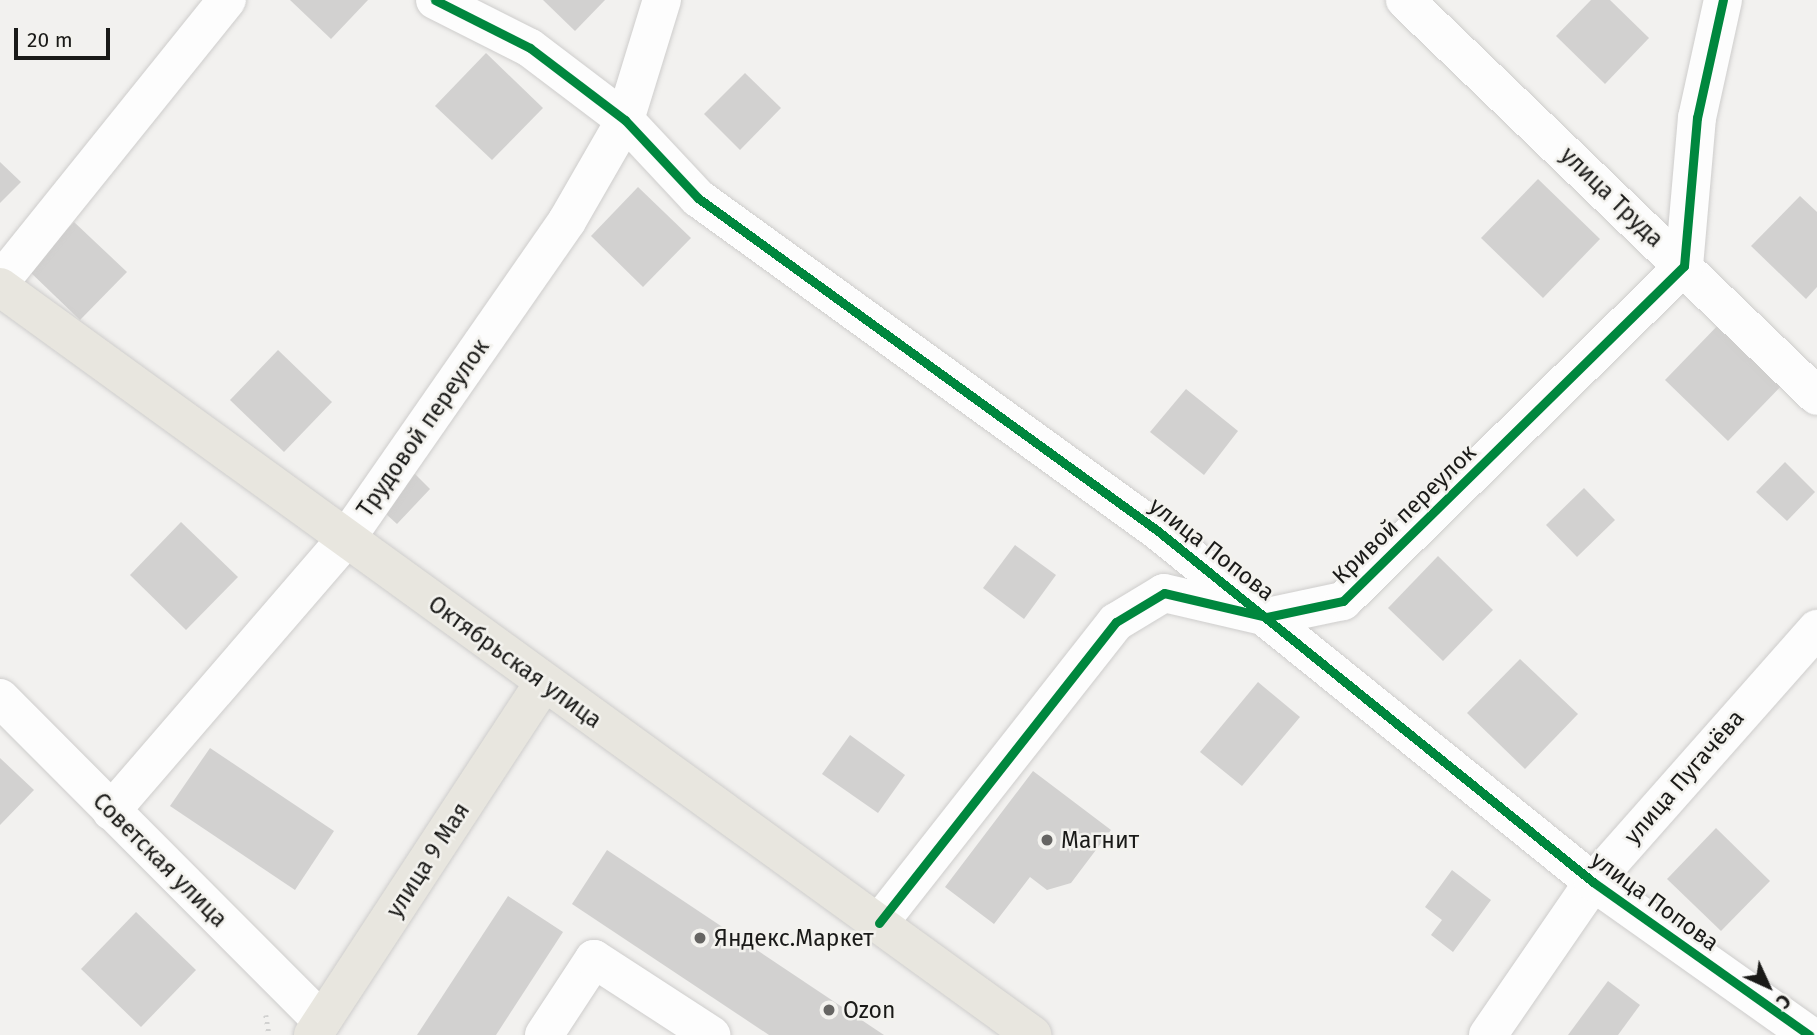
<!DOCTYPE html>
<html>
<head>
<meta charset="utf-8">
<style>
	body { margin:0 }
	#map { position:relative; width:1817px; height:1035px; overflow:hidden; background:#f2f1ef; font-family:"Fira Sans",sans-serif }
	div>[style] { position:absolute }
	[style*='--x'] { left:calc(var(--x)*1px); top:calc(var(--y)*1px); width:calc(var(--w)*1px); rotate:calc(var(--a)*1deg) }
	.building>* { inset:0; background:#d2d1d0 }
	.path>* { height:4.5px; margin-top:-2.25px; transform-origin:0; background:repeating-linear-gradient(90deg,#d1d1d0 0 2px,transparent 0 7px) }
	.roads { filter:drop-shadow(0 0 2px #cecdcc) drop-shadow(0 0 2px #cecdcc) }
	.minor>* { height:38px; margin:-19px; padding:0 19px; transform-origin:19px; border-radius:19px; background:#fdfdfd }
	.major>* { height:38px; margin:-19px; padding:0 19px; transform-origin:19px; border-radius:19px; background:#e8e6df }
	.cycleway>* { height:9px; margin:-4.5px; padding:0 4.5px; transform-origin:4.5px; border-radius:4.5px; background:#00873e }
	.dots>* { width:19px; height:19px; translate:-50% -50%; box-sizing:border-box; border:4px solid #f3f2ee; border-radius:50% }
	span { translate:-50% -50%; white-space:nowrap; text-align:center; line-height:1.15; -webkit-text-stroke:5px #f3f2ee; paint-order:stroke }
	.street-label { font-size:23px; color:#1a1a18 }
	.poi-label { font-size:23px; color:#1a1a18 }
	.left { translate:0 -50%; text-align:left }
	.north { position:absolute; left:1733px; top:951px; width:70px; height:70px; -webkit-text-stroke:5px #f3f2ee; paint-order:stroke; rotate:135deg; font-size:19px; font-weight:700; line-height:28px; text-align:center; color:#1a1a18 }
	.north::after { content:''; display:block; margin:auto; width:24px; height:32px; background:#1a1a18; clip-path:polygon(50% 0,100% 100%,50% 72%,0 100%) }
	.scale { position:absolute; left:14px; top:28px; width:96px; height:32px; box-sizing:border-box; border:4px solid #1a1a18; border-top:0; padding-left:9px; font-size:21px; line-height:24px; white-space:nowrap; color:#1a1a18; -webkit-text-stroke:5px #f3f2ee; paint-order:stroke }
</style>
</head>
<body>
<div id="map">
	<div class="building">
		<i style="clip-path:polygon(290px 0,368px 0,331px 39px)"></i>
		<i style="clip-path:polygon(543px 0,605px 0,575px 31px)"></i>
		<i style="clip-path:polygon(1591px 0,1610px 0,1649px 38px,1605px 84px,1556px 36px)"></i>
		<i style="clip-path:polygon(486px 53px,543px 108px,492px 160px,435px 106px)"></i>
		<i style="clip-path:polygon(745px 73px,781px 108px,740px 150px,704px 114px)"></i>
		<i style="clip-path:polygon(0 162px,21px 182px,0 203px)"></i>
		<i style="clip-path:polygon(1538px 179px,1600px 239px,1543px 298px,1481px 238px)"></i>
		<i style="clip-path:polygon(638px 187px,691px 238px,643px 287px,591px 236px)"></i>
		<i style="clip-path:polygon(1800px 196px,1817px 212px,1817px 287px,1806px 299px,1751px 246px)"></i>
		<i style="clip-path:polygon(74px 222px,127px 272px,80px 320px,28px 270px)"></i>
		<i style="clip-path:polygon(1723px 320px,1786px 381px,1728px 441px,1665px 380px)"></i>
		<i style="clip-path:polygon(278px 350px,332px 402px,284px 452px,230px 400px)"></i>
		<i style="clip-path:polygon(1186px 389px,1238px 431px,1204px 475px,1150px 432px)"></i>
		<i style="clip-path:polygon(1785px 462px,1815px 492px,1787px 521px,1756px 492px)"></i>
		<i style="clip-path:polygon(410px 469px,430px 489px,397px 524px,375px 504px)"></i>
		<i style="clip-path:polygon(1584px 488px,1615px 520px,1577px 557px,1546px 525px)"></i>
		<i style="clip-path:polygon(181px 522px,238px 577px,186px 630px,130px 575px)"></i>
		<i style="clip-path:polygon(1015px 545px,1056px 575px,1024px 619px,983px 588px)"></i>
		<i style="clip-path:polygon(1438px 556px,1493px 610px,1443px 661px,1388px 608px)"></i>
		<i style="clip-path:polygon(1520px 659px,1578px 714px,1525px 769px,1467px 713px)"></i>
		<i style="clip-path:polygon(1258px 682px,1300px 717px,1242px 786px,1200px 752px)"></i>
		<i style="clip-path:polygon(850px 735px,905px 775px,878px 813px,822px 774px)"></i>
		<i style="clip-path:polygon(210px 748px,334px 831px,295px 890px,170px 806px)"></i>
		<i style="clip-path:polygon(0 758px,34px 790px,0 825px)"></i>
		<i style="clip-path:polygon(1033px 771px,1111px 830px,1071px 883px,1047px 890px,1030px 877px,994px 924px,945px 887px)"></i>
		<i style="clip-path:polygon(1716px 828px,1770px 881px,1721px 931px,1667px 879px)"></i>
		<i style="clip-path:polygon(607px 850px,884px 1035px,769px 1035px,572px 904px)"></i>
		<i style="clip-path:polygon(1452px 870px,1491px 900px,1453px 952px,1431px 935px,1442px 920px,1425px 907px)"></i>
		<i style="clip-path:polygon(508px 896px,563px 932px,496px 1035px,417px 1035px)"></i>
		<i style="clip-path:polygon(136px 912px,196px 970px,141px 1027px,81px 969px)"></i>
		<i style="clip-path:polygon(1608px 981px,1640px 1005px,1618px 1035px,1568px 1035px)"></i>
	</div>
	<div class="path">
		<i style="--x:266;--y:1015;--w:20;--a:81"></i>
	</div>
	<div class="roads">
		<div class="minor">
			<i style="--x:435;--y:0;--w:106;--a:26.8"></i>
			<i style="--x:530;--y:48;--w:119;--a:37.2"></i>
			<i style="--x:625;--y:120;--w:107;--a:46.9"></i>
			<i style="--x:698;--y:198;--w:568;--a:35.9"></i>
			<i style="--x:1158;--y:531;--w:559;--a:38.9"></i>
			<i style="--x:1593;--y:882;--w:265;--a:35.3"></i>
			<i style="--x:1405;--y:0;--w:571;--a:43.87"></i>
			<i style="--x:0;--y:282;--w:362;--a:-51.2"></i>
			<i style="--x:0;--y:698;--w:456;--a:45.1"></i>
			<i style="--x:111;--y:811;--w:359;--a:-49.2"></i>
			<i style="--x:346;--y:539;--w:387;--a:-55.2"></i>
			<i style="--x:567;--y:221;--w:116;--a:-60.1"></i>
			<i style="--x:625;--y:120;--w:126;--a:-72.9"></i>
			<i style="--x:879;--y:923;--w:383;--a:-51.8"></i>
			<i style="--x:1116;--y:622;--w:56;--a:-31.1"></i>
			<i style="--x:1164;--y:593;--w:106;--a:13.1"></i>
			<i style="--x:1267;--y:617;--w:78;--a:-11.9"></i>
			<i style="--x:1343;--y:601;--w:478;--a:-44.5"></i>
			<i style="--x:1684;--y:266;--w:149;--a:-85"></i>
			<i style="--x:1697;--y:118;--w:121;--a:-77.6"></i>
			<i style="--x:544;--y:1035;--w:91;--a:-56.7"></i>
			<i style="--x:594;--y:959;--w:140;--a:33"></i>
			<i style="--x:1488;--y:1035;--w:186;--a:-55.5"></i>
			<i style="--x:1593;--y:882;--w:338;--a:-48.5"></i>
		</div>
		<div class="major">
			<i style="--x:0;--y:287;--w:1275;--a:35.93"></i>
			<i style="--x:313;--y:1035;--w:420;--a:-56.8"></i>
		</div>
	</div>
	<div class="cycleway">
		<i style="--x:435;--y:0;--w:106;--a:26.8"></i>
		<i style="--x:530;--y:48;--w:119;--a:37.2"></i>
		<i style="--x:625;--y:120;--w:107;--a:46.9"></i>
		<i style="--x:698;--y:198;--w:568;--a:35.9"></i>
		<i style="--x:1158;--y:531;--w:559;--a:38.9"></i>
		<i style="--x:1593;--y:882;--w:265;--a:35.3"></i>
		<i style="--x:879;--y:923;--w:383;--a:-51.8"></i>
		<i style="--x:1116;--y:622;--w:56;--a:-31.1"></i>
		<i style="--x:1164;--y:593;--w:106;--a:13.1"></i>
		<i style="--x:1267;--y:617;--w:78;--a:-11.9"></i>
		<i style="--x:1343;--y:601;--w:478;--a:-44.5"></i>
		<i style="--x:1684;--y:266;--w:149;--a:-85"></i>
		<i style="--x:1697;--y:118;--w:121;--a:-77.6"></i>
	</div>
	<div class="dots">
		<i style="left:1047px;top:840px;background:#666563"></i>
		<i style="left:700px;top:938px;background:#666563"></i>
		<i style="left:829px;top:1010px;background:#666563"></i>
	</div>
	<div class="street-label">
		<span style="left:1612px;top:197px;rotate:44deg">улица Труда</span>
		<span style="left:423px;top:428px;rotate:-55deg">Трудовой переулок</span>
		<span style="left:1404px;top:514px;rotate:-44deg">Кривой переулок</span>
		<span style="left:1212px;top:549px;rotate:38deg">улица Попова</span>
		<span style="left:515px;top:662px;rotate:36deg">Октябрьская улица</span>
		<span style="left:1684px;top:777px;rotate:-49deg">улица Пугачёва</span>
		<span style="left:160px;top:860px;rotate:45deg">Советская улица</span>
		<span style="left:428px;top:860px;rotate:-57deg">улица 9 Мая</span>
		<span style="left:1655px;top:901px;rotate:36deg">улица Попова</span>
	</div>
	<div class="poi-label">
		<span class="left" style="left:1061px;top:840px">Магнит</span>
		<span class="left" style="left:714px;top:938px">Яндекс.Маркет</span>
		<span class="left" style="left:843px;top:1010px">Ozon</span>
	</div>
	<div class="north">С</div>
	<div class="scale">20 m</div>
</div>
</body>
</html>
